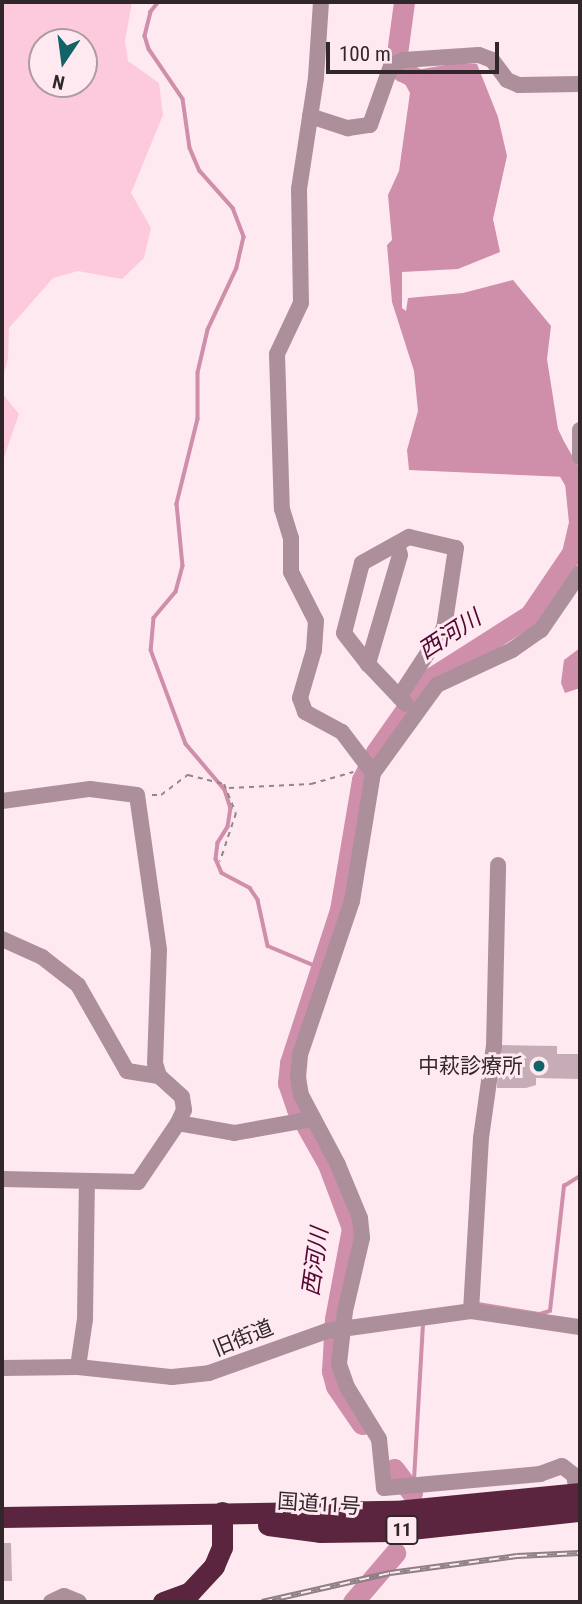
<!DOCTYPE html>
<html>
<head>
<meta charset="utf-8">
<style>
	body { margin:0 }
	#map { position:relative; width:582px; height:1604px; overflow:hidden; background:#fee9f1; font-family:"Roboto Condensed","Noto Sans JP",sans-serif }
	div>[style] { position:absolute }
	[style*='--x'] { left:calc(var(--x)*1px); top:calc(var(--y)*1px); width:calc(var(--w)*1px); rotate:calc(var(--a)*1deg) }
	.green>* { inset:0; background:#fcc9dd }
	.water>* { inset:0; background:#cf8ea9 }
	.stream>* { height:3.5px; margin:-1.75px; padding:0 1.75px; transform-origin:1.75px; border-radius:1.75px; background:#cf8ea9 }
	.river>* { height:21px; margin:-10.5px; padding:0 10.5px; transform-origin:10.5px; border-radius:10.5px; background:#cf8ea9 }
	.building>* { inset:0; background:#c5acb6 }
	.path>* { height:2px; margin-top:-1px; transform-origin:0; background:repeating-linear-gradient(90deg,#94848a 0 5px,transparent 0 10px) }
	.minor>* { height:16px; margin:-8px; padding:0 8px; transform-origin:8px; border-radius:8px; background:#ad8f9b }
	.highway>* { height:21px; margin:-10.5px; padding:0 10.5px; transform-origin:10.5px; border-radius:10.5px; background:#5b253f }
	.rail>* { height:6px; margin-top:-3px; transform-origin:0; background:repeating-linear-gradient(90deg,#fee9f1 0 10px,#8e7f85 0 20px); box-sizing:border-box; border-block:2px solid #8e7f85 }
	.dots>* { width:19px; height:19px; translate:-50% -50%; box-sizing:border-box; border:4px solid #fee9f1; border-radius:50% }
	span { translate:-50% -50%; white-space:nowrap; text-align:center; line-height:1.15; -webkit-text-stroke:6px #fee9f1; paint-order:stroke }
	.shield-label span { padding:2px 5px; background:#fee9f1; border:2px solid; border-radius:5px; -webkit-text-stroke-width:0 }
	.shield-label { font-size:19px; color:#31272b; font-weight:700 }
	.poi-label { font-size:21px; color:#31272b }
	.right { translate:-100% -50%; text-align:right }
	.street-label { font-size:21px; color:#31272b }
	.water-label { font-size:23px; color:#540632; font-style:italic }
	.frame { position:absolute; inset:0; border:4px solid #31272b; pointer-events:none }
	.north { position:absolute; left:28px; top:28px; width:70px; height:70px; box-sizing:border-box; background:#fee9f1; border:2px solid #ac9ba2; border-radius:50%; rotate:193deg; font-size:19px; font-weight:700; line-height:28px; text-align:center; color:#31272b }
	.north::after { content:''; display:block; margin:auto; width:24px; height:32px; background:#126268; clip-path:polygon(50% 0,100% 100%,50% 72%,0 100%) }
	.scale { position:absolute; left:326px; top:42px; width:173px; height:32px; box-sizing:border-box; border:4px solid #31272b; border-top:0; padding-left:9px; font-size:21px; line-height:24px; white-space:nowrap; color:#31272b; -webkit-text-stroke:5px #fee9f1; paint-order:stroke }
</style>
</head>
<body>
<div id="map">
	<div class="green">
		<i style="clip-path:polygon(evenodd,2px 2px,132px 2px,125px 41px,128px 61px,159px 83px,163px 115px,131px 193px,151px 228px,144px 258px,122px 279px,78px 271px,53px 278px,9px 328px,8px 359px,2px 380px,2px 2px,42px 42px,84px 42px,84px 84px,42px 84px,42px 42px)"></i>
		<i style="clip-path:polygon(2px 393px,19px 414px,2px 463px)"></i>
	</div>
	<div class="water">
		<i style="clip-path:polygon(457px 63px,477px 64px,498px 117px,507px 156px,493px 219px,500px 252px,458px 269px,402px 272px,402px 308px,406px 311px,408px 298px,463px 293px,513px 280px,551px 326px,547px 359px,558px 429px,569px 452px,566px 477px,409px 470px,407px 450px,418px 411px,414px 371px,392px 302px,387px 245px,392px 240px,388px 195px,399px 171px,410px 93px,399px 73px)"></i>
		<i style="clip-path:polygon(580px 648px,580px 688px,565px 693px,561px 683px,564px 660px)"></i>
	</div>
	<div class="stream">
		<i style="--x:159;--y:2;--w:13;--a:129"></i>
		<i style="--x:151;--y:12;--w:25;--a:104"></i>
		<i style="--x:145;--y:36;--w:14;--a:73"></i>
		<i style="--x:149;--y:49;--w:60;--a:55.8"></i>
		<i style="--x:183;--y:99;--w:49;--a:81.9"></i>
		<i style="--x:190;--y:148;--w:25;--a:67"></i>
		<i style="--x:200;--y:171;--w:50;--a:48.3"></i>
		<i style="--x:233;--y:208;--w:31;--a:69"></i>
		<i style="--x:244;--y:237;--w:32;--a:103"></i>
		<i style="--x:237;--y:268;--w:68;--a:115.1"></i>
		<i style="--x:208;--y:330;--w:44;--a:103.1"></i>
		<i style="--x:198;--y:373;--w:46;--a:90"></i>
		<i style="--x:198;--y:419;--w:88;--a:103.9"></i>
		<i style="--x:177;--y:504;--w:62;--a:84.5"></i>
		<i style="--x:183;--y:566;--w:27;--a:105"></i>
		<i style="--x:176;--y:592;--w:34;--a:130"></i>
		<i style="--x:154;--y:618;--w:32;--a:95"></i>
		<i style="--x:151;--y:650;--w:100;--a:69.6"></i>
		<i style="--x:186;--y:744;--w:60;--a:49.7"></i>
		<i style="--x:225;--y:790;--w:19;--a:72"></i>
		<i style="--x:231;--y:808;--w:19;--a:99"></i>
		<i style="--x:228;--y:827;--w:19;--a:122"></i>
		<i style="--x:218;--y:843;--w:16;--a:97"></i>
		<i style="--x:216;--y:859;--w:15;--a:67"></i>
		<i style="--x:222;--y:873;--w:32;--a:28"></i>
		<i style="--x:250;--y:888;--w:14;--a:56"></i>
		<i style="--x:258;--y:900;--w:47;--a:77.7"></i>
		<i style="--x:268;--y:946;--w:54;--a:22.8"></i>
		<i style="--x:478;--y:1304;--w:63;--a:9.2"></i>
		<i style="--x:540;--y:1314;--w:10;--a:-17"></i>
		<i style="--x:550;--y:1311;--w:126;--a:-83.6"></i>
		<i style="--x:564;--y:1186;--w:19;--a:-32"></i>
		<i style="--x:414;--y:1480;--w:156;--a:-86.7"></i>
	</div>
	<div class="river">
		<i style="--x:404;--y:2;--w:52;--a:97.7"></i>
		<i style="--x:397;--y:54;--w:18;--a:74"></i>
		<i style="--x:402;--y:71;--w:20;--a:27"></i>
		<i style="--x:420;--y:80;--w:9;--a:84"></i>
		<i style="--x:362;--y:1424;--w:46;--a:-124.4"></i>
		<i style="--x:336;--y:1386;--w:16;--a:-105"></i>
		<i style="--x:332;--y:1371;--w:52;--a:-86.7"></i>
		<i style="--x:335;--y:1319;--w:93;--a:-79.4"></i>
		<i style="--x:352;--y:1228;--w:68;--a:-110.6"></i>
		<i style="--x:328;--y:1164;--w:63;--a:-119.4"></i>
		<i style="--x:297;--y:1109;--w:28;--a:-109"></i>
		<i style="--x:288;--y:1083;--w:20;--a:-84"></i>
		<i style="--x:290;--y:1063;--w:161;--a:-71.9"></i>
		<i style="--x:340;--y:910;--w:132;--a:-80.4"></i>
		<i style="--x:362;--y:780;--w:31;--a:-63"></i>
		<i style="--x:376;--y:752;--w:87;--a:-54.8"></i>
		<i style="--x:426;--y:681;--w:123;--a:-32.4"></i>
		<i style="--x:530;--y:615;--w:75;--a:-55.9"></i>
		<i style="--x:572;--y:553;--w:32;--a:-77"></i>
		<i style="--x:579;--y:522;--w:40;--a:-95.7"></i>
		<i style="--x:575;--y:482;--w:39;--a:-120"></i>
		<i style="--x:394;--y:1469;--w:30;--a:53"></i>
		<i style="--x:353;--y:1602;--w:65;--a:-49.4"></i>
	</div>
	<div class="building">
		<i style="clip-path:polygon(498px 1045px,557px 1046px,557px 1054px,580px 1054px,580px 1079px,536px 1078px,536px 1085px,526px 1088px,497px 1088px)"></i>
		<i style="clip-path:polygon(2px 1543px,11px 1543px,12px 1581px,2px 1581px)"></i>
	</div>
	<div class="path">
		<i style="--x:229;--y:788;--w:82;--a:-2.8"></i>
		<i style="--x:311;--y:784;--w:44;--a:-15.9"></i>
		<i style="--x:152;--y:795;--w:9;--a:0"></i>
		<i style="--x:161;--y:795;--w:34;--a:-37"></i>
		<i style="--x:188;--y:775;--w:37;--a:14"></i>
		<i style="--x:224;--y:784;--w:31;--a:68"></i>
		<i style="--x:236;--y:813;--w:51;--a:108.4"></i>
	</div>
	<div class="minor">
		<i style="--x:321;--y:2;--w:76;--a:93.8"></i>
		<i style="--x:316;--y:78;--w:112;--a:98.7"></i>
		<i style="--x:299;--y:189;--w:114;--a:89"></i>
		<i style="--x:301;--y:303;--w:56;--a:115.2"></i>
		<i style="--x:277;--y:354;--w:155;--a:88.2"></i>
		<i style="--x:282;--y:509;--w:30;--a:73"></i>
		<i style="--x:291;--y:538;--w:34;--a:90"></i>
		<i style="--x:291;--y:572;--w:55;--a:63"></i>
		<i style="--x:316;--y:621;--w:29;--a:94"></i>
		<i style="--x:314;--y:650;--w:50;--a:106.3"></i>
		<i style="--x:300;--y:698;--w:15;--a:70"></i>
		<i style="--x:305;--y:712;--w:42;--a:28.4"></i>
		<i style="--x:342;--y:732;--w:51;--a:52.9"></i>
		<i style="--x:373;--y:773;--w:130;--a:99.3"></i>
		<i style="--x:352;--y:901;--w:163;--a:108.7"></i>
		<i style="--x:300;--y:1055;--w:22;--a:95"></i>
		<i style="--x:298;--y:1077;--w:18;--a:81"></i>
		<i style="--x:301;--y:1095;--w:79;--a:62.1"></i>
		<i style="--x:338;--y:1165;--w:57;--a:67.5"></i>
		<i style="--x:360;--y:1218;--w:20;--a:84"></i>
		<i style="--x:362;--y:1238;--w:75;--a:103.1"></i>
		<i style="--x:345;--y:1311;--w:53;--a:96.5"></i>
		<i style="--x:339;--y:1364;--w:24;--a:71"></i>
		<i style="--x:347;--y:1387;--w:61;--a:58.4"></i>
		<i style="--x:379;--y:1439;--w:49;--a:84.2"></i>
		<i style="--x:384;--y:1488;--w:157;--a:-5.1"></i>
		<i style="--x:540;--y:1474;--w:23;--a:-20"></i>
		<i style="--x:562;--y:1466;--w:15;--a:37"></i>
		<i style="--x:574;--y:1475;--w:29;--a:80"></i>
		<i style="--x:310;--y:116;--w:40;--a:18"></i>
		<i style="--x:348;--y:128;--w:22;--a:-8"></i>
		<i style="--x:370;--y:125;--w:63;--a:-70.4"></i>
		<i style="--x:391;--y:66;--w:13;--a:-27"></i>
		<i style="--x:403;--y:60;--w:76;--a:-3.8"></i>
		<i style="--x:479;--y:55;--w:14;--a:21"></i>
		<i style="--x:492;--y:60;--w:25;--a:53"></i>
		<i style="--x:507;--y:80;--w:13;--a:23"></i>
		<i style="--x:519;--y:85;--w:61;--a:-0.9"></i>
		<i style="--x:580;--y:430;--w:27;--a:90"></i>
		<i style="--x:397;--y:544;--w:11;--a:75"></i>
		<i style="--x:400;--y:555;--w:114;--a:106.4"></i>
		<i style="--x:368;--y:664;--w:55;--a:46.5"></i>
		<i style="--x:368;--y:664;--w:39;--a:-128"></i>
		<i style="--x:344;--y:633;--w:72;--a:-75.6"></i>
		<i style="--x:362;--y:563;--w:54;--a:-29"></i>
		<i style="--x:409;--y:537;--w:48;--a:13.2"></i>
		<i style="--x:456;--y:548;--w:81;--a:98.5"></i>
		<i style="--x:444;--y:628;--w:82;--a:123.1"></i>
		<i style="--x:373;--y:773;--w:109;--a:-54"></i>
		<i style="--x:437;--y:685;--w:83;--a:-25"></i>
		<i style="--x:512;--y:650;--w:35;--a:-35"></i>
		<i style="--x:541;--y:630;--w:69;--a:-55.6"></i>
		<i style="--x:2;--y:801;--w:89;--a:-7.8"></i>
		<i style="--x:90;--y:789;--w:47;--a:7.3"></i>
		<i style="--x:137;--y:795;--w:157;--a:81.9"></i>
		<i style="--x:159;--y:950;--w:113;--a:92"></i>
		<i style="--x:155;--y:1063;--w:14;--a:73"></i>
		<i style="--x:159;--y:1076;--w:31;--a:42"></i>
		<i style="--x:182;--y:1097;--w:13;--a:81"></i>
		<i style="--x:184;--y:1110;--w:14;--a:115"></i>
		<i style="--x:2;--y:939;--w:44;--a:24.2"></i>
		<i style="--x:42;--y:957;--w:46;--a:37.9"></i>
		<i style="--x:78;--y:985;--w:99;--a:60.3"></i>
		<i style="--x:127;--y:1071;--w:32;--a:9"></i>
		<i style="--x:2;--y:1179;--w:136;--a:1.3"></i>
		<i style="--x:138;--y:1182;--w:71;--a:-55.9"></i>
		<i style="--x:178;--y:1123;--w:57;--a:10.1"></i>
		<i style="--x:234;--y:1133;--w:79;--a:-10.2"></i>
		<i style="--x:471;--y:1311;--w:173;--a:-86.7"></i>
		<i style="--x:481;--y:1138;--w:93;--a:-82"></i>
		<i style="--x:494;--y:1046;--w:181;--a:-88.7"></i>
		<i style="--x:78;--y:1367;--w:49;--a:-81.7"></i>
		<i style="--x:85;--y:1319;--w:138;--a:-89.2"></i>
		<i style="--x:2;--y:1368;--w:76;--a:-0.8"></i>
		<i style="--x:78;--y:1367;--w:95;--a:6.1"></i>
		<i style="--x:172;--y:1377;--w:37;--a:-6"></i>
		<i style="--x:209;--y:1373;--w:125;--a:-19.6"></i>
		<i style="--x:327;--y:1331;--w:145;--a:-7.9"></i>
		<i style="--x:471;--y:1311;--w:110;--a:8.4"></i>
		<i style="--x:51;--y:1602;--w:14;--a:-25"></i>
		<i style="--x:64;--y:1596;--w:16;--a:22"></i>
	</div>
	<div class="highway">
		<i style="--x:2;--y:1517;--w:394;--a:-0.9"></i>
		<i style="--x:396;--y:1511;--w:185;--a:-5.6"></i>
		<i style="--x:268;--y:1525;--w:52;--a:7.7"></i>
		<i style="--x:320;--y:1532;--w:72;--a:-0.8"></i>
		<i style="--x:392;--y:1531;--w:189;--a:-6.1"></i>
		<i style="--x:163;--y:1602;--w:29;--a:-20"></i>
		<i style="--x:190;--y:1592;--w:35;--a:-47"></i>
		<i style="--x:214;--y:1566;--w:21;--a:-67"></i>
		<i style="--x:222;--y:1547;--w:35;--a:-90"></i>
	</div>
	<div class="rail">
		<i style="--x:262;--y:1602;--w:131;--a:-12.8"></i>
		<i style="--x:390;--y:1573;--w:128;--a:-7.6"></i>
		<i style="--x:517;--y:1556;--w:63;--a:-2.7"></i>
	</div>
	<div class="dots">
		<i style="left:539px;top:1066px;background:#126268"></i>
	</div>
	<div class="shield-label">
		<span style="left:402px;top:1530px">11</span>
	</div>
	<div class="poi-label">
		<span class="right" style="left:523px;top:1066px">中萩診療所</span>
	</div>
	<div class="street-label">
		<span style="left:243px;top:1338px;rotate:-22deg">旧街道</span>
		<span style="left:319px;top:1504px;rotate:4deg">国道11号</span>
	</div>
	<div class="water-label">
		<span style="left:450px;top:635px;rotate:-33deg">西河川</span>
		<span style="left:316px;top:1262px;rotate:-82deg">西河川</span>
	</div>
	<div class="frame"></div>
	<div class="north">N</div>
	<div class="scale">100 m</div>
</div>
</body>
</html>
